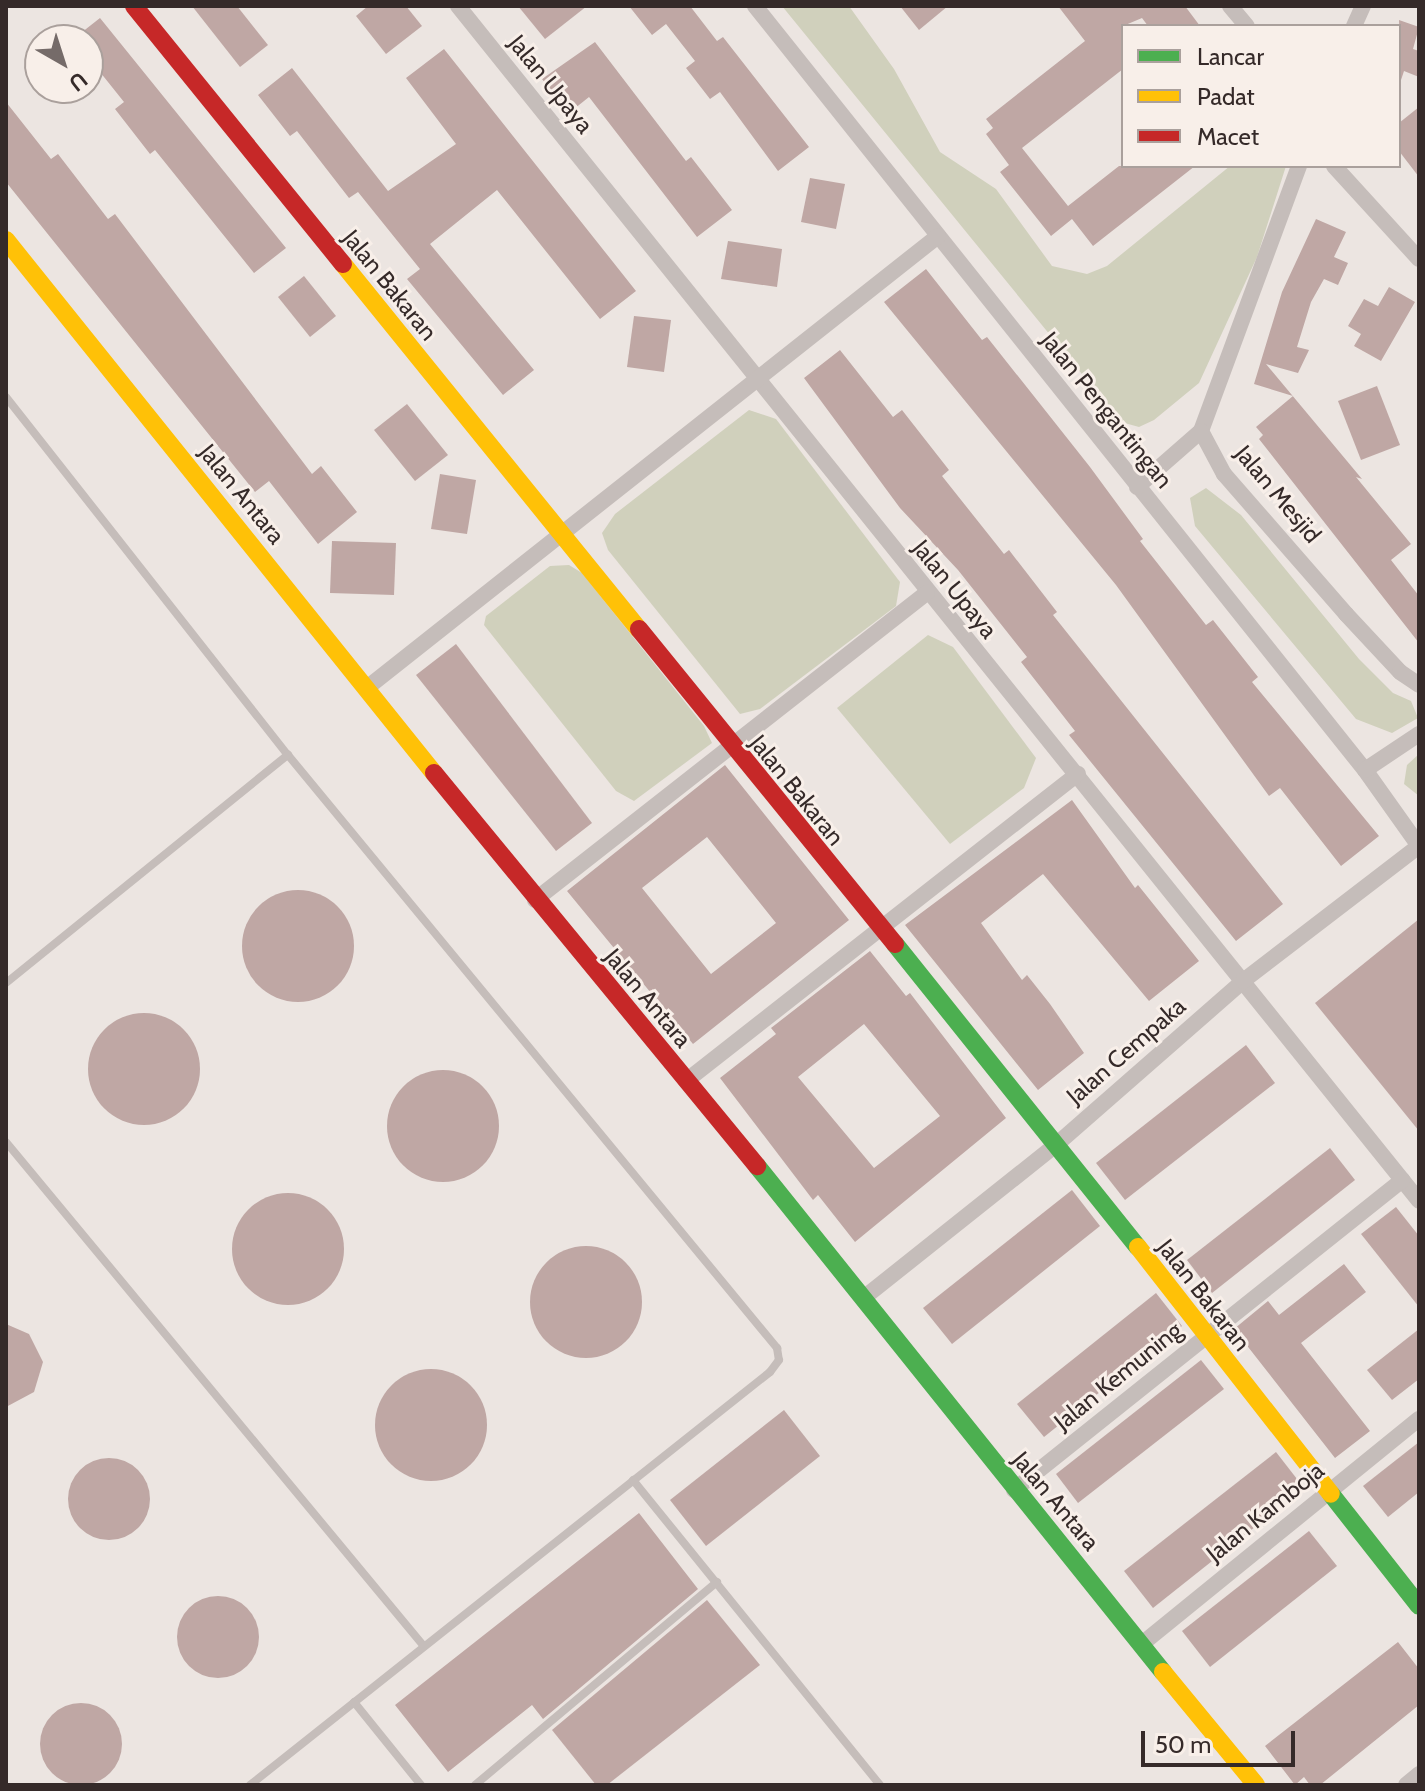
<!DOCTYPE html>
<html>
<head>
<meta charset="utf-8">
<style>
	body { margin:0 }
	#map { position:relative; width:1425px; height:1791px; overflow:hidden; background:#ece5e1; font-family:Cabin,sans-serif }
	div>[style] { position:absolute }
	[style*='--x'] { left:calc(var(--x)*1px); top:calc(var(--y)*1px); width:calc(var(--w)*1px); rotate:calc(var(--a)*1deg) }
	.green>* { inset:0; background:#d0d0bc }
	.building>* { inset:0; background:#bfa7a4 }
	.round { border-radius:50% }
	.lane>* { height:8px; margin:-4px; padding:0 4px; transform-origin:4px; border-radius:4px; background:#c5bdba }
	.street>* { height:16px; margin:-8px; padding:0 8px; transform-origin:8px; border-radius:8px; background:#c5bdba }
	.fast>* { height:18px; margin:-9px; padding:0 9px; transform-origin:9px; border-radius:9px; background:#4caf50 }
	.slow>* { height:18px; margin:-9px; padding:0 9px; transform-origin:9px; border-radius:9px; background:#ffc107 }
	.jam>* { height:18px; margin:-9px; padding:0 9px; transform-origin:9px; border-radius:9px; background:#c62828 }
	span { translate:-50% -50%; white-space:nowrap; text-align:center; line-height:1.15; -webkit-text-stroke:6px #f8efe9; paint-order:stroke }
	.street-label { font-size:24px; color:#352a29 }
	.frame { position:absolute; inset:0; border:8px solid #352a29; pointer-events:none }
	.legend { position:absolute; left:1121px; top:24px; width:280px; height:144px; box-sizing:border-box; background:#f8efe9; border:2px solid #aaa09c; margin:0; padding:10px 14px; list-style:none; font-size:24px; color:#352a29 }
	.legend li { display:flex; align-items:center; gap:16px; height:40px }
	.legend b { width:40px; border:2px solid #aaa09c }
	.north { position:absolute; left:24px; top:24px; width:80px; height:80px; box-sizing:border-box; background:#f8efe9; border:2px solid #aaa09c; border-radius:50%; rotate:141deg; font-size:22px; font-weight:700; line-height:32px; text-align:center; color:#352a29 }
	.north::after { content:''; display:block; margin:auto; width:28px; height:36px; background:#756b69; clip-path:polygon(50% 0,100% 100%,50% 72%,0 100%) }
	.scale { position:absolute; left:1141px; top:1731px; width:154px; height:36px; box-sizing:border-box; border:4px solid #352a29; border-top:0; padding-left:10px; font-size:24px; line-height:28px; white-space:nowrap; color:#352a29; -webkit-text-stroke:6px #f8efe9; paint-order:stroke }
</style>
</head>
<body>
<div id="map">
	<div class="green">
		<i style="clip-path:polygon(782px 6px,849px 6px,894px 69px,940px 152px,996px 189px,1052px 266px,1087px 274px,1107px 266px,1230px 166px,1286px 166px,1257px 257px,1199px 383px,1154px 420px,1139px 427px,1121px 422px)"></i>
		<i style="clip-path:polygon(749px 410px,776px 419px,900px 582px,896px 606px,760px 709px,740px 714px,608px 550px,602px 533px,615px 514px)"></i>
		<i style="clip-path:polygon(1206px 488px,1241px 515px,1359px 659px,1393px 693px,1411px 701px,1418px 718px,1392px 733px,1356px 719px,1195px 526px,1190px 498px)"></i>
		<i style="clip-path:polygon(569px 565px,582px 573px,704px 726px,712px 743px,634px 801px,616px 791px,484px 625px,486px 616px,550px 566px)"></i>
		<i style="clip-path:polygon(928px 635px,953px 647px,1036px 758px,1024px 788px,950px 844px,837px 708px)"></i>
		<i style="clip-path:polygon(1419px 754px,1419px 796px,1404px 784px,1407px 765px)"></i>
	</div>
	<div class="building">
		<i style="clip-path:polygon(192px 6px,237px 6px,268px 45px,240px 67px)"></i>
		<i style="clip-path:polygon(368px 6px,406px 6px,422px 26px,386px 54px,356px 16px)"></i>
		<i style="clip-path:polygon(518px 6px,587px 6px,545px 39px)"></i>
		<i style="clip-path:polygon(629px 6px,690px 6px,717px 41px,723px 37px,809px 147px,778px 171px,720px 92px,710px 99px,686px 68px,695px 61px,666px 24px,652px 35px)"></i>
		<i style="clip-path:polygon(900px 6px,948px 6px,919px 30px)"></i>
		<i style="clip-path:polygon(1058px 6px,1185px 6px,1200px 26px,1148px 26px,1142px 18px,1123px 26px,1123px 69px,1022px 148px,1068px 206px,1119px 166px,1195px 166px,1093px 246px,1072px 219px,1051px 236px,1000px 172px,1009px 165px,986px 134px,993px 128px,986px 119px,1085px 41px)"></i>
		<i style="clip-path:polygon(100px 18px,286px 248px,254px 273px,155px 150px,150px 154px,115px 109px,124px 102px,88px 57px,88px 40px,72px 40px)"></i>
		<i style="clip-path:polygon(1399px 20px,1419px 27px,1413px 49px,1419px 51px,1419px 77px,1404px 71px,1401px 80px)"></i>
		<i style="clip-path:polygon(595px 42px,686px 161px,691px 157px,732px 210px,697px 237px,589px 97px,569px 113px,542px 79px)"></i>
		<i style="clip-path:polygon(444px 49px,636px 291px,600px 319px,497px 190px,430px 244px,534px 370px,503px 395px,407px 279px,420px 269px,358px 192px,349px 198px,297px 131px,290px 136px,258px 95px,292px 68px,388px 191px,456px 144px,406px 78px)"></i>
		<i style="clip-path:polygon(6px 102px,51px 159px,58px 154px,108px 219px,115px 214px,312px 474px,321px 466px,357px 512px,318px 544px,269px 481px,255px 492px,6px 182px)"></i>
		<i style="clip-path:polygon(1419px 107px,1419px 177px,1399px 151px,1399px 123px)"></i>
		<i style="clip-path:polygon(810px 178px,845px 184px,836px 229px,801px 222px)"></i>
		<i style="clip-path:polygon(1316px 219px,1346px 232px,1334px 257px,1348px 263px,1338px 285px,1324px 279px,1311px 302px,1297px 347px,1309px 350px,1298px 373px,1266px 364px,1362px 479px,1356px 477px,1411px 544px,1391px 560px,1419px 596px,1419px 643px,1259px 439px,1263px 435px,1256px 427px,1293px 396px,1254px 384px,1282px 292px)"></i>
		<i style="clip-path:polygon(728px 241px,782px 249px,777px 287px,721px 279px)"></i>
		<i style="clip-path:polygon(926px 269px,982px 340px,987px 337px,1090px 467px,1143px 539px,1140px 541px,1206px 625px,1213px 620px,1258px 677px,1252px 682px,1379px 836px,1341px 866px,1280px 788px,1269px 796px,1116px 585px,884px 302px)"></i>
		<i style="clip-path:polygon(304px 276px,336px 316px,310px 337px,278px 297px)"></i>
		<i style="clip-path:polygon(1389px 287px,1415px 302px,1381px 361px,1354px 346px,1361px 334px,1348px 326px,1364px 299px,1378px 306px)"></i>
		<i style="clip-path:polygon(634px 316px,671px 320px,664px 372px,627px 367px)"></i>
		<i style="clip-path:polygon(840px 350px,893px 417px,902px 410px,949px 470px,942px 476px,1004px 554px,1009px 550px,1057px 612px,1053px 615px,1283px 904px,1236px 941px,1069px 735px,1075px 731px,1021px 662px,1027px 657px,958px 570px,900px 508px,804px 378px)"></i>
		<i style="clip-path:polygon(1377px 386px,1400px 445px,1361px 460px,1338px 401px)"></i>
		<i style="clip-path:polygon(407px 404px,448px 455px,415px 481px,374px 430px)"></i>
		<i style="clip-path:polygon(440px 474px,476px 480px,467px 534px,431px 529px)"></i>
		<i style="clip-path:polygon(332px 541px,396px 543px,394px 595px,330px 593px)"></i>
		<i style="clip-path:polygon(456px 644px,592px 823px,556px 851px,416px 675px)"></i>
		<i style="clip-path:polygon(evenodd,725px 765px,849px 920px,693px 1044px,567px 891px,725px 765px,707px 837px,776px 923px,711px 974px,642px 888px,707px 837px)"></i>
		<i style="clip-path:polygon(1072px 800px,1135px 888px,1138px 885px,1199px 961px,1149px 1001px,1043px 874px,981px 923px,1022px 980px,1027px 975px,1050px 1004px,1084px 1053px,1038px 1090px,905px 925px)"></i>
		<i class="round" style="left:242px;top:890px;width:112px;height:112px"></i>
		<i style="clip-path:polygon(1419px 919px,1419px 1131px,1315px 1003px)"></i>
		<i style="clip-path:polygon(evenodd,870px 951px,906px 996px,910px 993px,1006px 1118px,855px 1242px,818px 1195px,813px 1200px,720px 1078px,776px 1034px,771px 1028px,870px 951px,864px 1024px,940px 1116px,874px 1168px,798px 1077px,864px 1024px)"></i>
		<i class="round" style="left:88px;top:1013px;width:112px;height:112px"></i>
		<i style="clip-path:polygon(1246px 1045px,1275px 1083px,1125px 1200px,1096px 1163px)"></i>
		<i class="round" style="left:387px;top:1070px;width:112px;height:112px"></i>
		<i style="clip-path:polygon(1330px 1148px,1355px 1180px,1212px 1293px,1187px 1260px)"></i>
		<i style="clip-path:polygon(1072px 1190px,1100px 1226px,952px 1344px,923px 1308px)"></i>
		<i class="round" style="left:232px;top:1193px;width:112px;height:112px"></i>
		<i style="clip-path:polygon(1396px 1207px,1419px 1236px,1419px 1307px,1361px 1234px)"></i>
		<i class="round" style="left:530px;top:1246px;width:112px;height:112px"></i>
		<i style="clip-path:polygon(1344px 1264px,1366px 1292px,1301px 1343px,1370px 1431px,1335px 1458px,1234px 1329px,1268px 1301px,1279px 1315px)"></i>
		<i style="clip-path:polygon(1156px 1293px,1182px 1326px,1044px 1437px,1017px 1404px)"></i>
		<i style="clip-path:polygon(6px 1324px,29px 1334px,43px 1362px,34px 1392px,6px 1407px)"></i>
		<i style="clip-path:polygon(1419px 1329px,1419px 1379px,1392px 1400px,1367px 1370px)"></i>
		<i style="clip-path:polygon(1201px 1360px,1224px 1389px,1078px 1503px,1056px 1474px)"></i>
		<i class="round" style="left:375px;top:1369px;width:112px;height:112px"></i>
		<i style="clip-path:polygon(784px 1410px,820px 1456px,706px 1546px,670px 1500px)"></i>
		<i style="clip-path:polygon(1419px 1442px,1419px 1492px,1388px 1517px,1363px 1486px)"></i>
		<i style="clip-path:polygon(1276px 1452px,1304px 1488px,1153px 1608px,1124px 1571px)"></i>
		<i class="round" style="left:68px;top:1458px;width:82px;height:82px"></i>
		<i style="clip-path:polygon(639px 1513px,698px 1589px,543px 1719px,532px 1705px,448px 1772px,395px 1705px)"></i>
		<i style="clip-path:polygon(1309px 1531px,1337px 1566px,1210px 1667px,1182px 1631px)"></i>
		<i class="round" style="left:177px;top:1596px;width:82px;height:82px"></i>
		<i style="clip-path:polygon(707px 1600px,760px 1665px,607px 1785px,596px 1785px,552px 1730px)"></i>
		<i style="clip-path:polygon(1398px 1642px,1419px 1669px,1419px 1705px,1320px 1785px,1310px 1785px,1304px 1777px,1295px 1785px,1265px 1746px)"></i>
		<i class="round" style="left:40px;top:1703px;width:82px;height:82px"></i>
	</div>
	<div class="lane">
		<i style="--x:6;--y:397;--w:456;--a:51.8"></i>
		<i style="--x:288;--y:755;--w:769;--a:50.49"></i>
		<i style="--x:777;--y:1348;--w:12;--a:81"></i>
		<i style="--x:779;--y:1360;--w:15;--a:127"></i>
		<i style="--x:770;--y:1372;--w:664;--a:141.54"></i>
		<i style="--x:6;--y:983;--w:363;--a:-39"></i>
		<i style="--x:6;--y:1142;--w:652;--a:50.35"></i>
		<i style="--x:633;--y:1480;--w:392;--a:51"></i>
		<i style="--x:354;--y:1702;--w:107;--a:51.1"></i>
		<i style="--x:475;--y:1785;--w:316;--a:-40"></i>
	</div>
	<div class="street">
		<i style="--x:458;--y:6;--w:1533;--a:51.19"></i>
		<i style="--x:755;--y:6;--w:978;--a:51.4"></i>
		<i style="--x:1365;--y:770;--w:93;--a:54.6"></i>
		<i style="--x:1230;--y:6;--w:26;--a:50"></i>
		<i style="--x:1354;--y:26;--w:22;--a:-66"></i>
		<i style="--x:1299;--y:166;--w:283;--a:110.3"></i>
		<i style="--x:1201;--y:431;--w:49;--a:61.9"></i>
		<i style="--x:1224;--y:474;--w:186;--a:48.9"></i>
		<i style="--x:1346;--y:614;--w:79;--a:47"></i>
		<i style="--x:1400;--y:672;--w:23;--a:34"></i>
		<i style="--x:1334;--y:166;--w:126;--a:47.6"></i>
		<i style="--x:1137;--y:487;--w:85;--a:-41.2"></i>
		<i style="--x:368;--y:687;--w:727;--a:-38.35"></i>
		<i style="--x:1365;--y:770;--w:65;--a:-33.7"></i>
		<i style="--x:535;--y:900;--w:498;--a:-38.1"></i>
		<i style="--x:686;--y:1081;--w:498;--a:-38.1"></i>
		<i style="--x:866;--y:1296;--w:244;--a:-38.5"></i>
		<i style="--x:1057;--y:1144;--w:247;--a:-41.2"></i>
		<i style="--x:1243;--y:981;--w:222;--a:-37.5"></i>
		<i style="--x:1014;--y:1490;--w:497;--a:-38.6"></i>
		<i style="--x:1143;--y:1643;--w:355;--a:-39.1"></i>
		<i style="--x:1406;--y:1785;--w:17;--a:-40"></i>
	</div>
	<div class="fast">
		<i style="--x:895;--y:944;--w:388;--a:51.3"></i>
		<i style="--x:757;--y:1166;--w:649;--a:51.26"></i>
		<i style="--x:1331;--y:1494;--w:142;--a:51.8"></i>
	</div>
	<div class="slow">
		<i style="--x:6;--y:240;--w:684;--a:51.24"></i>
		<i style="--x:343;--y:264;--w:470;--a:51"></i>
		<i style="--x:1138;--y:1247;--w:313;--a:52"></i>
		<i style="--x:1163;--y:1672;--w:146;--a:50.5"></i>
	</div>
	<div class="jam">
		<i style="--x:134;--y:6;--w:332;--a:51"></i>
		<i style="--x:639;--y:629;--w:406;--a:50.9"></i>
		<i style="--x:434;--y:773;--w:509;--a:50.58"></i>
	</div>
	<div class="street-label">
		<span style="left:551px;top:84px;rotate:51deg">Jalan Upaya</span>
		<span style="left:390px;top:285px;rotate:51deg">Jalan Bakaran</span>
		<span style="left:1107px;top:410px;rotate:51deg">Jalan Pengantingan</span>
		<span style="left:242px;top:494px;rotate:51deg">Jalan Antara</span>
		<span style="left:1278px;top:494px;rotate:50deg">Jalan Mesjid</span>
		<span style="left:955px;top:589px;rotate:51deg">Jalan Upaya</span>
		<span style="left:797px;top:790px;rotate:51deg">Jalan Bakaran</span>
		<span style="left:648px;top:998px;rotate:50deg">Jalan Antara</span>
		<span style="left:1126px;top:1051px;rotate:-41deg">Jalan Cempaka</span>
		<span style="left:1204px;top:1295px;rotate:52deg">Jalan Bakaran</span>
		<span style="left:1118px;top:1376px;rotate:-39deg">Jalan Kemuning</span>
		<span style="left:1056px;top:1501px;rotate:50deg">Jalan Antara</span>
		<span style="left:1265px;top:1512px;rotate:-39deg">Jalan Kamboja</span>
	</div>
	<div class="frame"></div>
	<ul class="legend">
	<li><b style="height:10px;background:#4caf50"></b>Lancar</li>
	<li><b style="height:10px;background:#ffc107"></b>Padat</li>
	<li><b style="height:10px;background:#c62828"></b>Macet</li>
	</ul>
	<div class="north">U</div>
	<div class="scale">50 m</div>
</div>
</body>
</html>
